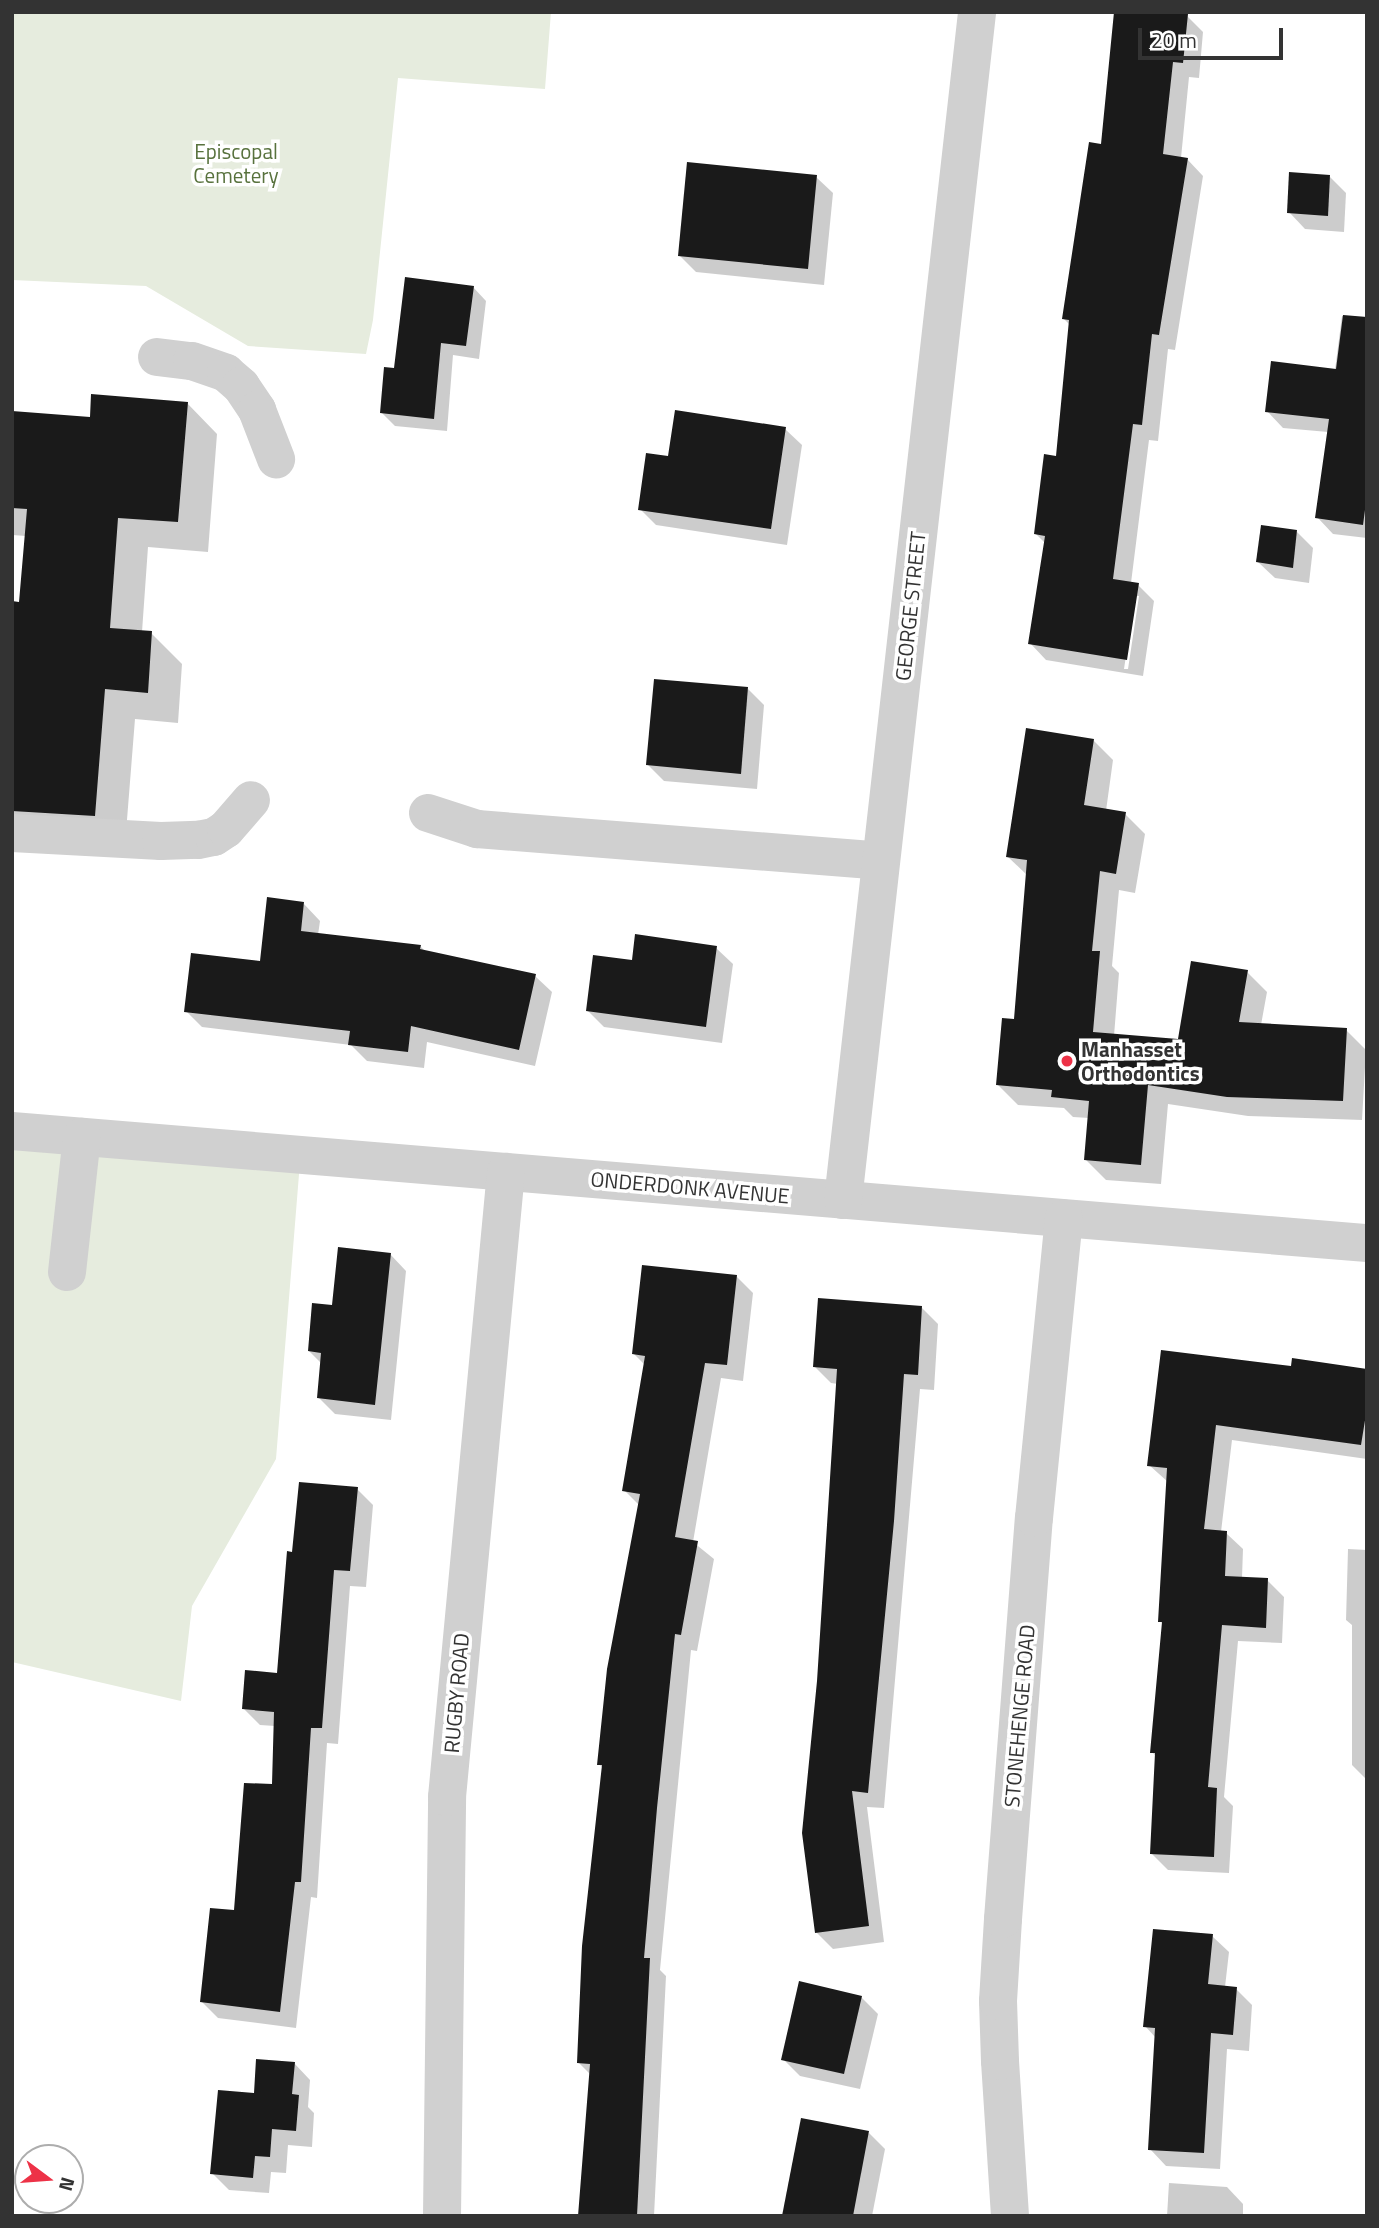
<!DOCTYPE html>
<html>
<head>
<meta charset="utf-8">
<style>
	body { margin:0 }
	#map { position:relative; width:1379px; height:2228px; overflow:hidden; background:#fff; font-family:"Titillium Web",sans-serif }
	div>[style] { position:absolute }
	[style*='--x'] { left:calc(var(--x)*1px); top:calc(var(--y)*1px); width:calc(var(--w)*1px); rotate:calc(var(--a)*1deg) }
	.green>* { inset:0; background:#e6ecde }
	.shadow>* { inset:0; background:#0003 }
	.building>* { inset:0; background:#1a1a1a }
	.minor>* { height:38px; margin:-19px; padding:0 19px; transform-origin:19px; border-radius:19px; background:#d0d0d0 }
	.dots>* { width:19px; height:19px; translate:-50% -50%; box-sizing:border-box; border:4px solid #fff; border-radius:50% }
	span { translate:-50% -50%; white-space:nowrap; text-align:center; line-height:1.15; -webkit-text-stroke:7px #fff; paint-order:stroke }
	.park-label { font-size:21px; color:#58723d }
	.street-label { font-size:21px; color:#333 }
	.poi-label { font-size:21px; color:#333; font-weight:700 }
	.left { translate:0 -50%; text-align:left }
	.frame { position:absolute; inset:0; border:14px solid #333; pointer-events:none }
	.north { position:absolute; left:14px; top:2144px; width:70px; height:70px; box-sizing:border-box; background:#fff; border:2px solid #adadad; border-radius:50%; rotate:106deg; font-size:19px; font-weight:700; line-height:28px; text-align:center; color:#333 }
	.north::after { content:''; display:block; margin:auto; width:24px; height:32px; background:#ed3247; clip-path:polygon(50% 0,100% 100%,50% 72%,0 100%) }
	.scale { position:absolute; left:1138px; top:28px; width:145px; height:32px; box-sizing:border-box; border:4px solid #333; border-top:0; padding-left:9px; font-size:21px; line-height:24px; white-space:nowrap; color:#333; -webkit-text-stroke:5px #fff; paint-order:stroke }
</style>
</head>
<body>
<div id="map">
	<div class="green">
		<i style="clip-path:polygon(12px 12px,551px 12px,545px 89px,398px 78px,373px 320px,366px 354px,248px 346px,146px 286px,12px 280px)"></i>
		<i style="clip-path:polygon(12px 1140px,300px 1162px,276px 1459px,192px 1606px,181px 1701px,12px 1662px)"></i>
	</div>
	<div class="shadow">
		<i style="clip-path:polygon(evenodd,1116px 12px,1173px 12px,1187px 16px,1203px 32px,1199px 78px,1189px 77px,1181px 158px,1187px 159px,1203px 176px,1175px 350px,1168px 349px,1158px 441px,1149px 440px,1131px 583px,1138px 585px,1154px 601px,1143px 676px,1046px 660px,1030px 643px,1045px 543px,1036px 534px,1057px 458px,1070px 325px,1063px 318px,1103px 146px,1116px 12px,1135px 596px,1139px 596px,1128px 669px,1124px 669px,1135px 596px)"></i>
		<i style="clip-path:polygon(816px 177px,833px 193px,824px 285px,696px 272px,680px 256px)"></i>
		<i style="clip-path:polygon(1330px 177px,1346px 193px,1344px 232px,1305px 229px,1289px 212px)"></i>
		<i style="clip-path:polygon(473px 287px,486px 301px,479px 359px,453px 355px,447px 431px,395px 426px,382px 413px,395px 370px)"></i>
		<i style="clip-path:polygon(1342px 316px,1367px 319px,1367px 538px,1333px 534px,1317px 517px,1328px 432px,1283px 428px,1267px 411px,1335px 370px)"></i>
		<i style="clip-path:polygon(187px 403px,217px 434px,208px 552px,148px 547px,142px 632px,151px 633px,182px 664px,178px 723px,135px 719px,125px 845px,12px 844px,12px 721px,26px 536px,12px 535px,12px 413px,92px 419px)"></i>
		<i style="clip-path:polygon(785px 429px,802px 445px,787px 545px,656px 525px,640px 509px,670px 458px)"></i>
		<i style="clip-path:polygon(1297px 532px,1313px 548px,1309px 583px,1275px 578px,1258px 562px)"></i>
		<i style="clip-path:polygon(748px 689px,764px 705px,757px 789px,664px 781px,648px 765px)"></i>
		<i style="clip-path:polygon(1093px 740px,1113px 760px,1106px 811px,1125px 814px,1145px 834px,1135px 893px,1119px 890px,1112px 966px,1119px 973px,1114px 1036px,1180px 1041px,1247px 972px,1267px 992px,1261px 1025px,1346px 1030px,1366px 1050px,1362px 1120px,1248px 1116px,1168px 1104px,1161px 1184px,1106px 1180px,1086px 1160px,1089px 1118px,1073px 1117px,1064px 1108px,1018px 1105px,998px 1085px,1015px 1021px,1028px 876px,1008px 857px)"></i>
		<i style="clip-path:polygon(304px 904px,320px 921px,318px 935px,420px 946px,426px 952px,535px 976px,552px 992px,535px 1066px,427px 1042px,424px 1068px,367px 1061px,351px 1045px,202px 1027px,186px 1011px,262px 962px)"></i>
		<i style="clip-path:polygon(716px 948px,733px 964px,722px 1043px,604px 1027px,588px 1011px,633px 962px)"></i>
		<i style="clip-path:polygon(390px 1254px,406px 1271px,391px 1420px,335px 1414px,319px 1398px,322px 1364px,309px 1351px,333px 1307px)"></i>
		<i style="clip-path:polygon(736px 1276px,753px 1293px,743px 1381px,721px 1378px,693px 1542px,714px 1559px,697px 1651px,691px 1650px,660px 1970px,666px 1976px,654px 2216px,582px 2216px,591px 2075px,579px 2063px,603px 1768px,599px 1764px,640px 1506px,624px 1490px,645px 1365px,634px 1354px)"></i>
		<i style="clip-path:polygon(921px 1307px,938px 1324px,934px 1390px,920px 1389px,884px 1808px,867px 1807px,884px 1942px,833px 1949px,816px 1932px,819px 1681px,838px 1384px,831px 1383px,815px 1367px)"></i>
		<i style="clip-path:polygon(1292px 1368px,1367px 1370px,1367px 1459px,1232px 1440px,1221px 1532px,1226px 1533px,1243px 1549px,1242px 1578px,1267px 1580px,1284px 1597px,1282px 1643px,1238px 1641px,1224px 1797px,1233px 1806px,1229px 1873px,1168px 1870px,1151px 1853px,1157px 1757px,1152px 1752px,1163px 1624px,1160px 1621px,1168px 1482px,1149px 1465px)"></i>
		<i style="clip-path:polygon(357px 1489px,373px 1505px,366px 1587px,350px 1586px,338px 1744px,327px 1743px,317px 1898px,311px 1897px,296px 2028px,218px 2018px,202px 2002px,236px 1912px,273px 1786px,275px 1726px,260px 1725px,244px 1709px,279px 1675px,294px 1554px)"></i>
		<i style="clip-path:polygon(1348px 1549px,1367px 1550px,1367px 1780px,1352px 1765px,1352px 1625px,1346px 1620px)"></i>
		<i style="clip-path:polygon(1212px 1936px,1229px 1952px,1225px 1987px,1236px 1989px,1252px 2005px,1249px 2051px,1227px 2049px,1220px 2169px,1166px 2166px,1150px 2149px,1156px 2038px,1145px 2026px)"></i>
		<i style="clip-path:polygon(861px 1997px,878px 2014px,860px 2089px,800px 2076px,783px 2059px)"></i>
		<i style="clip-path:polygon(294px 2063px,310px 2080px,308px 2107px,314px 2113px,312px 2147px,288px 2145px,286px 2173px,271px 2172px,269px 2193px,229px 2190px,212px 2173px,255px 2095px)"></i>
		<i style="clip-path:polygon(869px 2133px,885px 2149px,872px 2216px,785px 2216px)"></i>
		<i style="clip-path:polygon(1169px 2183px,1227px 2187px,1243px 2204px,1243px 2216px,1167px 2216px)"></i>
	</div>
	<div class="building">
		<i style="clip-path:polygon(1114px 12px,1188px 14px,1183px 63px,1173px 62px,1163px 154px,1188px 158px,1159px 335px,1152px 334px,1142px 425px,1133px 424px,1113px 579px,1139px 583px,1127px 660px,1028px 644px,1045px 536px,1034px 534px,1044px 454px,1056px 456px,1069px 320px,1062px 319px,1089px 142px,1101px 144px)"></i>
		<i style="clip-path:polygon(687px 162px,817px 175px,808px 269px,678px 256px)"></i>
		<i style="clip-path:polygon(1289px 172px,1330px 175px,1328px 216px,1287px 213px)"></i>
		<i style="clip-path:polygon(405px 277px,474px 286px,466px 346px,441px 343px,434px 419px,380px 413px,384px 367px,394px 368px)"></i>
		<i style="clip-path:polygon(1343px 315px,1367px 317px,1367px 495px,1363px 525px,1315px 518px,1329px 419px,1265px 412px,1271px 361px,1336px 369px)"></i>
		<i style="clip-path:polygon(91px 394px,188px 402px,178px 522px,118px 518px,110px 628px,152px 631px,148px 693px,105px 689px,95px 816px,12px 811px,12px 601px,19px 602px,27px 509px,12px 508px,12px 411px,90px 417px)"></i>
		<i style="clip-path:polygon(675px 410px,786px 427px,771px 529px,638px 510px,646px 453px,668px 456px)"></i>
		<i style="clip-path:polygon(1261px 525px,1297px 530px,1293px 568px,1256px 562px)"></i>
		<i style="clip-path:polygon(654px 679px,748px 687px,741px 774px,646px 765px)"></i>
		<i style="clip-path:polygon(1026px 728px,1094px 739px,1084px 805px,1126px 812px,1116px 874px,1100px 871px,1092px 951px,1100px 951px,1093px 1032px,1178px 1039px,1191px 961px,1248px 970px,1239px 1022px,1347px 1028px,1343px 1101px,1227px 1097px,1148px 1085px,1141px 1165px,1084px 1160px,1089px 1101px,1051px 1097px,1052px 1090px,996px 1085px,1002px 1018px,1014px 1019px,1027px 860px,1006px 857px)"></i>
		<i style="clip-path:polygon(267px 897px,304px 902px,301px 931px,421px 945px,420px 949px,536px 974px,519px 1050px,411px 1026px,408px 1052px,348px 1045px,350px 1031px,184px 1012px,191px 953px,260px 961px)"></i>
		<i style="clip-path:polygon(635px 934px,717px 946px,706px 1027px,586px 1011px,593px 955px,632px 960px)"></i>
		<i style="clip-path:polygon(338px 1247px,391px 1253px,375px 1405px,317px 1398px,321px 1353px,308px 1351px,312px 1303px,332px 1305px)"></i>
		<i style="clip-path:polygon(642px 1265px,737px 1275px,727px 1365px,705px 1363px,675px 1537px,698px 1541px,681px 1635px,675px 1634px,657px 1808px,644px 1958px,650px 1958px,637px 2216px,578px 2216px,590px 2064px,577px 2063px,582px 1946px,602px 1765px,597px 1765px,607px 1669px,640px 1494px,622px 1491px,645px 1356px,632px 1354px)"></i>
		<i style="clip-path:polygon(818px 1298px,922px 1306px,918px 1375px,904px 1374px,894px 1521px,868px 1793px,852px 1791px,869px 1926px,815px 1933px,802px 1833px,817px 1681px,837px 1369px,813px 1367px)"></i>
		<i style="clip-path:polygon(1161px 1350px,1291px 1366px,1292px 1358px,1367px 1369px,1367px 1408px,1361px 1445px,1216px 1425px,1204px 1529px,1227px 1531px,1225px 1576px,1268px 1578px,1266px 1628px,1222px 1625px,1208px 1787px,1217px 1788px,1214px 1857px,1150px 1854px,1155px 1753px,1150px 1753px,1162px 1622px,1158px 1622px,1167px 1468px,1147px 1466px)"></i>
		<i style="clip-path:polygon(299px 1482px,358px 1487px,350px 1571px,334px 1570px,322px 1728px,311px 1728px,301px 1882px,295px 1882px,280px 2012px,200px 2002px,210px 1908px,234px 1910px,244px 1783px,272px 1784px,274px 1712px,242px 1709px,245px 1670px,277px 1673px,287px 1551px,292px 1552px)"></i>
		<i style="clip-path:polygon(1153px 1929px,1213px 1934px,1208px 1984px,1237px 1987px,1233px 2035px,1211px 2033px,1204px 2153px,1148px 2150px,1155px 2028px,1143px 2027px)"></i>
		<i style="clip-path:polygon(799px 1981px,862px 1996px,844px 2074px,781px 2060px)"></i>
		<i style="clip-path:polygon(256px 2059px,295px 2062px,292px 2094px,299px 2095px,296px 2131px,272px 2129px,270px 2157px,255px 2156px,253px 2178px,210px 2174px,218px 2090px,254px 2093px)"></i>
		<i style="clip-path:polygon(801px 2118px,869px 2131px,853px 2216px,782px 2216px)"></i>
	</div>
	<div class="minor">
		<i style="--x:157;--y:357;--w:35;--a:7"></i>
		<i style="--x:192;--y:361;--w:36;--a:19"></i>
		<i style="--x:226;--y:373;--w:20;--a:41"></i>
		<i style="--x:241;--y:386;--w:29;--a:56"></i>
		<i style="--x:257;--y:410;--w:53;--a:68.8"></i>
		<i style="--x:428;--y:813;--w:52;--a:18.1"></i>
		<i style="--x:477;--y:829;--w:405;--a:4.5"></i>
		<i style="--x:12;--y:833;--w:149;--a:3.1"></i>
		<i style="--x:161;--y:841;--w:37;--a:-2"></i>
		<i style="--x:198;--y:840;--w:16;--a:-11"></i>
		<i style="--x:214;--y:837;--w:14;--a:-34"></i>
		<i style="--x:226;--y:829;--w:38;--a:-49"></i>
		<i style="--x:12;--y:1131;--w:1360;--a:4.73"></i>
		<i style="--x:843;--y:1200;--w:1196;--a:-83.56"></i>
		<i style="--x:67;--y:1272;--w:136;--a:-83.7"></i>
		<i style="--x:442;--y:2216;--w:419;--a:-89.3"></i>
		<i style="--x:447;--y:1797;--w:628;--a:-84.61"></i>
		<i style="--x:1010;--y:2216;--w:155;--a:-93.7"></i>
		<i style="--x:1000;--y:2061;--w:60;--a:-91.9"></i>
		<i style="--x:998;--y:2001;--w:82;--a:-86.5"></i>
		<i style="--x:1003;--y:1919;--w:402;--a:-85.6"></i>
		<i style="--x:1034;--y:1518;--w:301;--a:-84.3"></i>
	</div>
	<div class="dots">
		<i style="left:1067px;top:1061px;background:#ed3247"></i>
	</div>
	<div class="park-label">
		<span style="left:236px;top:163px">Episcopal<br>Cemetery</span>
	</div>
	<div class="street-label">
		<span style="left:910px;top:606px;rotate:-84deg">GEORGE STREET</span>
		<span style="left:690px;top:1187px;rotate:5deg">ONDERDONK AVENUE</span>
		<span style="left:456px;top:1693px;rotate:-85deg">RUGBY ROAD</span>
		<span style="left:1019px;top:1716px;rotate:-85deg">STONEHENGE ROAD</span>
	</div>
	<div class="poi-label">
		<span class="left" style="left:1081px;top:1061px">Manhasset<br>Orthodontics</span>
	</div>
	<div class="frame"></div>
	<div class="north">N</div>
	<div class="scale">20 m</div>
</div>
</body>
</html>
